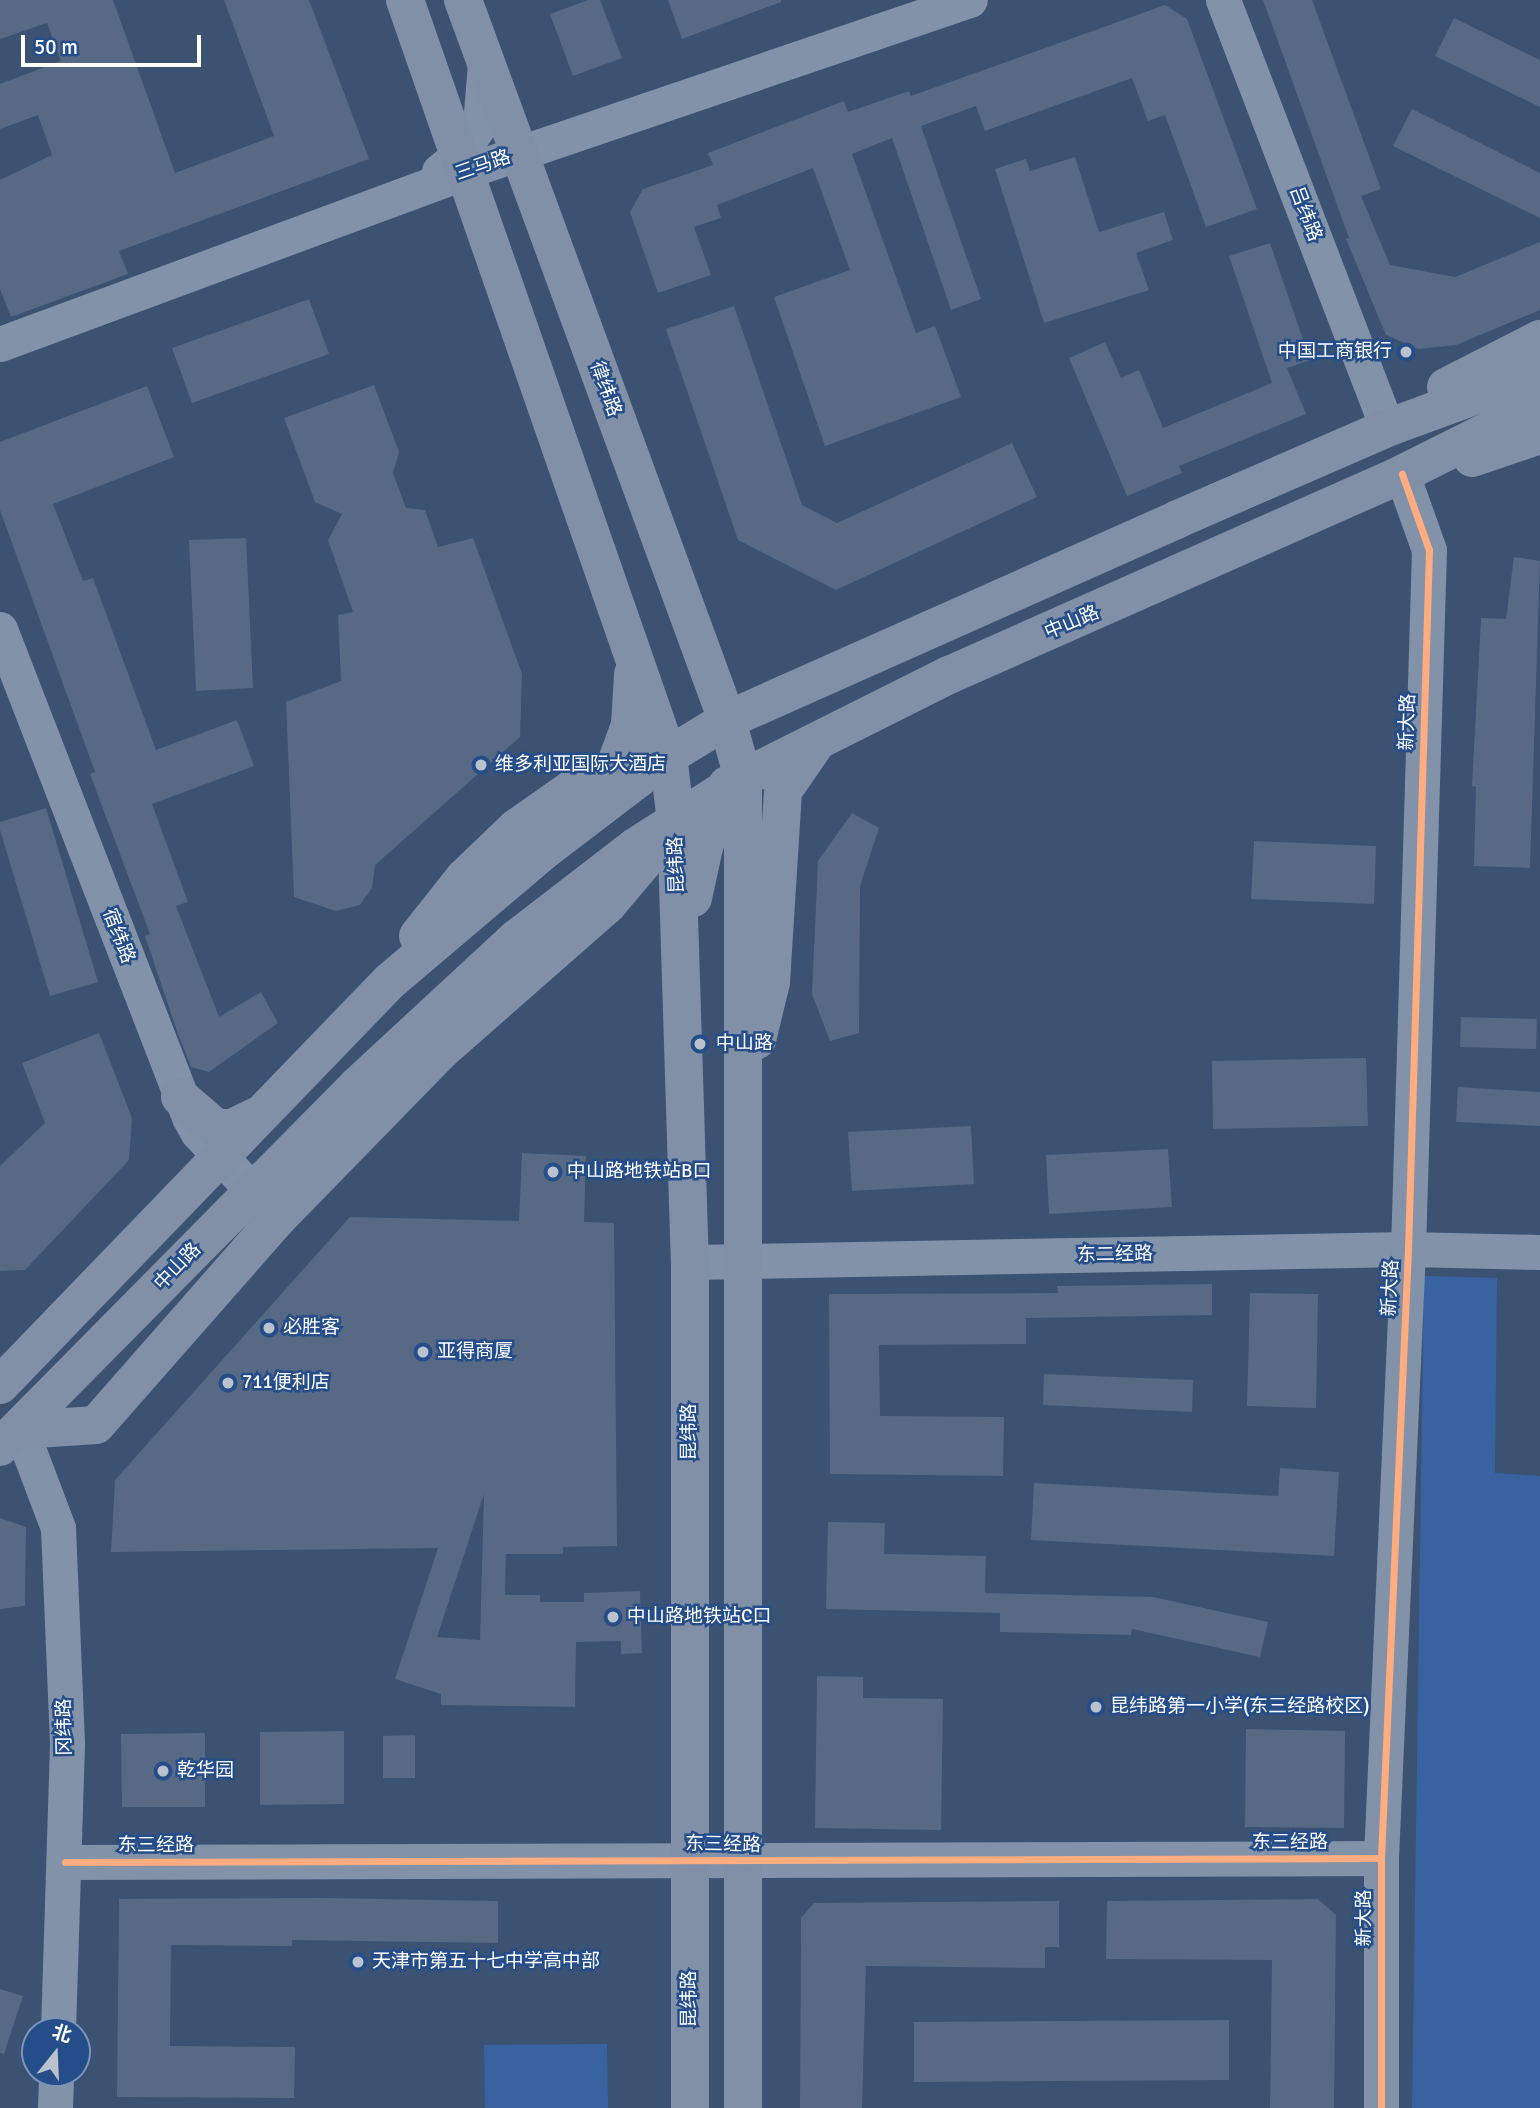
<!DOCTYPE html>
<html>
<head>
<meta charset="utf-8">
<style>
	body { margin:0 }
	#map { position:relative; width:1540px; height:2108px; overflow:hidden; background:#3b5273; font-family:Signika,"Noto Sans SC",sans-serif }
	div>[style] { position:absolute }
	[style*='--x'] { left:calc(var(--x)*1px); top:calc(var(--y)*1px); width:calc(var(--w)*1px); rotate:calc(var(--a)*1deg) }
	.green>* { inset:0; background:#3963a0 }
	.building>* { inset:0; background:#576984 }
	.minor>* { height:35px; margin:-17.5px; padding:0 17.5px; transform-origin:17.5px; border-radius:17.5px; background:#8292a8 }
	.major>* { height:38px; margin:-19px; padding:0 19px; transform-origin:19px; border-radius:19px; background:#8190a6 }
	.cycleway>* { height:7px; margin:-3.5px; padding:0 3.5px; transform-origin:3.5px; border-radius:3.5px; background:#ffac80 }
	.dots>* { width:19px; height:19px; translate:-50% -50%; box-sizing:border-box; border:4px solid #244d8a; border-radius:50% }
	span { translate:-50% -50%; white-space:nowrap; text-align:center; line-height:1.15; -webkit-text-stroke:5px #244d8a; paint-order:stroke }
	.street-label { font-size:19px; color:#fff }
	.poi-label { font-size:19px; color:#fff }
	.right { translate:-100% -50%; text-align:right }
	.left { translate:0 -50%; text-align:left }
	.north { position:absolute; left:21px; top:2017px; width:70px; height:70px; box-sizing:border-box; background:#244d8a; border:2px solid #7c94b9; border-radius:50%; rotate:18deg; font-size:19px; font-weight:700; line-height:28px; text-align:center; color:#fff }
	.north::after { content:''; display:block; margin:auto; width:24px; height:32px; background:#bac2ce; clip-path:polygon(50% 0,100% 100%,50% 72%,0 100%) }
	.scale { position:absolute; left:21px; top:35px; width:180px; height:32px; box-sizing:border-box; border:4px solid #fff; border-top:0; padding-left:9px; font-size:21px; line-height:24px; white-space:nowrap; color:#fff; -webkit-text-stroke:5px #244d8a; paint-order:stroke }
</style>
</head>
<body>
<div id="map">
	<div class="green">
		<i style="clip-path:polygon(1424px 1276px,1497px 1278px,1495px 1473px,1540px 1476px,1540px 2108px,1412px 2108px)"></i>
		<i style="clip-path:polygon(607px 2044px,608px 2108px,485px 2108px,484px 2045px)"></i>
	</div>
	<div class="building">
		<i style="clip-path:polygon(0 0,113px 0,175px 173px,274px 136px,224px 0,309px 0,369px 159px,119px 251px,128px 274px,11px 317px,0 289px,0 180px,52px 155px,38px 115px,0 129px,0 84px,61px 61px,47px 23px,0 39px)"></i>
		<i style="clip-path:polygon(588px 0,600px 0,622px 58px,573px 76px,550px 14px)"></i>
		<i style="clip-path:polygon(668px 0,781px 0,781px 2px,682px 39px)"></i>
		<i style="clip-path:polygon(1263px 0,1312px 0,1381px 189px,1361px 196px,1390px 265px,1455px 277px,1540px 242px,1540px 310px,1456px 345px,1418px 349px,1386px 335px,1346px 239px,1349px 238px)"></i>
		<i style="clip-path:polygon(1165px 5px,1187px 19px,1257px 209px,1206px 227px,1165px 115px,1148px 121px,1132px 78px,985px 131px,976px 106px,921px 126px,981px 299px,951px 310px,892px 138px,852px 154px,916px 333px,935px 326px,961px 397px,825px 446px,774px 297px,850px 270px,813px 168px,717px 205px,721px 218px,694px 227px,711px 275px,658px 293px,630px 212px,643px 189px,713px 165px,708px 153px,844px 101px,848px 112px,909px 91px,911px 96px)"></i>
		<i style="clip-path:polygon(1454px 18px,1540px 60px,1540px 107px,1435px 56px)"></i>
		<i style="clip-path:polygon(1412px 109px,1540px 173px,1540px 218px,1393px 146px)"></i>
		<i style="clip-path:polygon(1075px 157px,1099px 232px,1164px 212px,1173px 240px,1136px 253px,1149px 290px,1044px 323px,995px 169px,1026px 159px,1030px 171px)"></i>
		<i style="clip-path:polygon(1270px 243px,1310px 360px,1287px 368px,1306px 414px,1179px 466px,1182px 473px,1127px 496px,1069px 358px,1105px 342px,1121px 378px,1139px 370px,1163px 428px,1272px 383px,1229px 256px)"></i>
		<i style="clip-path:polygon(309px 299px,329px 354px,192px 403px,172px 348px)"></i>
		<i style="clip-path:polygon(734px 306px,802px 505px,837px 523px,1012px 443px,1037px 497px,836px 590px,738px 540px,666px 329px)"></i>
		<i style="clip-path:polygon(374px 385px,399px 452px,393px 473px,406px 508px,425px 510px,438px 547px,473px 538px,522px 674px,520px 737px,375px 865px,372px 888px,360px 905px,336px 911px,294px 897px,286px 702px,341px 681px,338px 615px,353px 612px,328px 540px,342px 514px,315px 502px,284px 418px)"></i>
		<i style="clip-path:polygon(147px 386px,174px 457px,53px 504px,83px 581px,93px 578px,156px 750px,237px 720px,254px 766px,152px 804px,188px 902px,176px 906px,219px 1017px,261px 992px,278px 1023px,209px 1072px,191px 1067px,178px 1034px,145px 936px,150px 934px,90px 774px,95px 772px,0 510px,0 442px)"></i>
		<i style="clip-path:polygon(246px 538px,253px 688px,196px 691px,189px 540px)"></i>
		<i style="clip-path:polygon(1514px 557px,1540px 561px,1530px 868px,1474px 866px,1476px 787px,1472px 786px,1481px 618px,1506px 619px)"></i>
		<i style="clip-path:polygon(46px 808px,98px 982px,50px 996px,0 830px,0 822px)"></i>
		<i style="clip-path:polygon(852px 813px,879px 828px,860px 886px,859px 1033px,830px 1041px,812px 994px,818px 861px)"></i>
		<i style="clip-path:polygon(1254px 841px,1376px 846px,1374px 904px,1251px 899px)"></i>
		<i style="clip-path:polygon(1461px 1017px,1537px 1019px,1536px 1049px,1460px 1047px)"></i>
		<i style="clip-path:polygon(99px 1033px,132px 1118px,129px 1160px,25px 1270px,0 1271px,0 1166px,45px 1123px,22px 1063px)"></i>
		<i style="clip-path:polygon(1366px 1058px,1368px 1126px,1213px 1129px,1212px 1061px)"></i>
		<i style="clip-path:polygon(1458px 1087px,1540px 1092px,1540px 1126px,1456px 1122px)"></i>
		<i style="clip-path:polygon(971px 1126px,974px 1184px,852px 1191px,848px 1132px)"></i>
		<i style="clip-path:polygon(1168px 1149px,1172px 1207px,1049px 1214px,1046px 1155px)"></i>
		<i style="clip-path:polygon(evenodd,522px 1153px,586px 1156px,584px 1222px,614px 1223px,617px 1546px,563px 1547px,563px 1554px,506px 1554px,505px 1595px,540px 1595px,540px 1602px,584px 1602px,584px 1593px,640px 1591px,642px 1653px,621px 1654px,621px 1641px,576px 1642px,575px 1707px,441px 1705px,441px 1694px,395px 1679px,438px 1548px,111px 1552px,115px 1480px,350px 1217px,519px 1221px,522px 1153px,484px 1494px,480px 1640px,437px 1637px,484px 1494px)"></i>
		<i style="clip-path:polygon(1212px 1284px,1212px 1315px,1026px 1318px,1026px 1344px,879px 1345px,880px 1416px,1004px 1417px,1003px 1476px,830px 1474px,829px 1294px,1058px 1293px,1057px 1286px)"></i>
		<i style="clip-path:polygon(1250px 1293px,1318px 1294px,1316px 1408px,1247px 1406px)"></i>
		<i style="clip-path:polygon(1044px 1374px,1193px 1380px,1192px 1412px,1043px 1405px)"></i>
		<i style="clip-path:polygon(1280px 1468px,1339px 1472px,1334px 1556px,1031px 1540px,1034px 1483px,1278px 1496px)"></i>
		<i style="clip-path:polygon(0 1518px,26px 1527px,25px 1606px,0 1609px)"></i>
		<i style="clip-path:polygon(828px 1522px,885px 1523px,884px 1554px,986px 1556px,985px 1593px,1153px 1597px,1268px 1622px,1260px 1657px,1132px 1629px,1131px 1635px,1000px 1632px,1000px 1613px,826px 1609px)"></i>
		<i style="clip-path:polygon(817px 1676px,863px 1677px,863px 1698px,943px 1699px,941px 1830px,815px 1828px)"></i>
		<i style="clip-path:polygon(1246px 1729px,1345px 1731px,1344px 1828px,1245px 1827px)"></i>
		<i style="clip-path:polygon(344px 1731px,344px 1804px,260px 1805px,260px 1732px)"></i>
		<i style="clip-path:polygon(205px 1733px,205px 1807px,122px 1807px,121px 1734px)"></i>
		<i style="clip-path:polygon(415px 1735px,415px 1778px,383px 1778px,383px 1736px)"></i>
		<i style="clip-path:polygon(323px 1898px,498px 1901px,498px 1943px,292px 1940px,292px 1946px,171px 1945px,170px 2046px,295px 2047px,294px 2098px,117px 2097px,119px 1899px)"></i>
		<i style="clip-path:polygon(1318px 1899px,1336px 1915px,1334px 2108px,1270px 2108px,1272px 1960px,1106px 1959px,1107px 1901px)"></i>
		<i style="clip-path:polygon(1059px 1901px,1059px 1947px,1045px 1947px,1045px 1968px,866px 1966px,862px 2108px,800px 2108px,801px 1918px,814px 1903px)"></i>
		<i style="clip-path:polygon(0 1989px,23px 1996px,4px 2054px,0 2053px)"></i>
		<i style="clip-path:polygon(1229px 2020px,1229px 2080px,914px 2082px,914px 2022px)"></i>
	</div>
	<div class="minor">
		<i style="--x:1223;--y:0;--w:458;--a:69"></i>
		<i style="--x:439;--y:171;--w:27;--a:-39"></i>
		<i style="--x:460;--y:154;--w:36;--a:-56"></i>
		<i style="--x:480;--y:124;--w:59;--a:-85.2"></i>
		<i style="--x:0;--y:344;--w:498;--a:-20.3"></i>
		<i style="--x:467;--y:171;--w:531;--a:-18.78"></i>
		<i style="--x:0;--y:629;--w:523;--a:68.83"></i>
		<i style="--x:189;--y:1117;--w:18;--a:61"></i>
		<i style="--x:198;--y:1133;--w:109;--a:46.5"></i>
		<i style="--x:690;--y:1262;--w:718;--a:-1.04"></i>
		<i style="--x:1408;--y:1249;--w:132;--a:1.3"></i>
		<i style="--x:21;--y:1430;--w:105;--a:69.3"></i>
		<i style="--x:58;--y:1528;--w:216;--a:87.6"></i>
		<i style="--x:67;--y:1744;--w:287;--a:91.8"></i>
		<i style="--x:65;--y:1862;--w:1316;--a:-0.17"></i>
		<i style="--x:55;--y:2108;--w:35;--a:-88"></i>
		<i style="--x:1381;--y:2108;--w:250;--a:-90"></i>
		<i style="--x:1381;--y:1858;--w:610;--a:-87.46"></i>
		<i style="--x:1408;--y:1249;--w:699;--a:-88.28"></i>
		<i style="--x:1429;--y:550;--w:81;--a:-109.6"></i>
	</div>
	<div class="major">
		<i style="--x:405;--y:0;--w:800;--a:70.82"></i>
		<i style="--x:668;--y:756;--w:65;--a:83"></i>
		<i style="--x:676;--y:821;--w:441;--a:88.2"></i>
		<i style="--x:690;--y:1262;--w:846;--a:90"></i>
		<i style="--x:463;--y:0;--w:767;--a:69.86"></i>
		<i style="--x:727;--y:720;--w:60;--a:74.6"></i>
		<i style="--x:743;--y:778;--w:1330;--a:90"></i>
		<i style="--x:1446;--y:387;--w:106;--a:-27.1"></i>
		<i style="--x:1472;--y:458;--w:72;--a:-18.7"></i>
		<i style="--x:607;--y:788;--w:67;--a:-69.9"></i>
		<i style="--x:630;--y:725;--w:51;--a:-86.6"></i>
		<i style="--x:693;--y:898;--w:52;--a:-77.8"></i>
		<i style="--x:704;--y:847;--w:66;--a:-69.6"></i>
		<i style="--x:418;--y:936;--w:74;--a:-51.6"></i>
		<i style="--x:464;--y:878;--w:72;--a:-43.9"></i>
		<i style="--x:516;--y:828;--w:70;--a:-35.1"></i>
		<i style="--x:573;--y:788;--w:77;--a:-19.6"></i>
		<i style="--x:757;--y:1040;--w:60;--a:-76.4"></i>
		<i style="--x:771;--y:982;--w:191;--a:-86.4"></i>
		<i style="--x:783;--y:791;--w:55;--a:-55.4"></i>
		<i style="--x:180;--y:1097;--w:48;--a:40.7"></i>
		<i style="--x:216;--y:1128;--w:16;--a:0"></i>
		<i style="--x:232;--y:1128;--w:28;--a:-26"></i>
		<i style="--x:0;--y:1385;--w:560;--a:-46.01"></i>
		<i style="--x:389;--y:982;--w:199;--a:-40.3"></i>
		<i style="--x:541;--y:853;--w:160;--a:-37.4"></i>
		<i style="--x:668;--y:756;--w:69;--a:-31.4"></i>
		<i style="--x:727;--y:720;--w:494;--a:-24"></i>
		<i style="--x:1178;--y:519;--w:228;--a:-23.5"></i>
		<i style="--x:1387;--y:428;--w:163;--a:-20.1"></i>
		<i style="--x:21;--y:1430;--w:75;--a:-3.8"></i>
		<i style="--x:96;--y:1425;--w:276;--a:-48.7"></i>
		<i style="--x:278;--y:1218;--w:235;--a:-45.7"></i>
		<i style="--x:442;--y:1050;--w:221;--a:-41.3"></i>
		<i style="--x:608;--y:904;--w:59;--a:-49.8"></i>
		<i style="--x:0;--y:1447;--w:508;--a:-45.32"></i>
		<i style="--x:357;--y:1086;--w:218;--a:-42.8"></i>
		<i style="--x:517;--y:938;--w:149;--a:-37.6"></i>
		<i style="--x:635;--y:847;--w:128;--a:-32.6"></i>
		<i style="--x:743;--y:778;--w:230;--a:-26.6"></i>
		<i style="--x:949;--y:675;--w:496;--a:-23.9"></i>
		<i style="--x:1402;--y:474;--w:154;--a:-26.6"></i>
	</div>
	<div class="cycleway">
		<i style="--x:65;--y:1862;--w:1316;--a:-0.17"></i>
		<i style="--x:1381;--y:2108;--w:250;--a:-90"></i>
		<i style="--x:1381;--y:1858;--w:610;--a:-87.46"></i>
		<i style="--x:1408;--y:1249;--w:699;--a:-88.28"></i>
		<i style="--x:1429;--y:550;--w:81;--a:-109.6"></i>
	</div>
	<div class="dots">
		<i style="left:1406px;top:352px;background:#bac2ce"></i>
		<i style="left:481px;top:765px;background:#bac2ce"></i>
		<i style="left:700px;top:1044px;background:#bac2ce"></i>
		<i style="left:553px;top:1172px;background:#bac2ce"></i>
		<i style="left:269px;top:1328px;background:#bac2ce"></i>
		<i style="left:423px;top:1352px;background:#bac2ce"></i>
		<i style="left:228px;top:1383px;background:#bac2ce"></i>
		<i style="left:613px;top:1617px;background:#bac2ce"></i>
		<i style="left:1096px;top:1707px;background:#bac2ce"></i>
		<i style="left:163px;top:1771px;background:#bac2ce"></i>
		<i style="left:358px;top:1962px;background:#bac2ce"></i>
	</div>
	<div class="street-label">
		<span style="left:483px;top:166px;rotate:-19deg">三马路</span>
		<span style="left:1305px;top:214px;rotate:69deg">吕纬路</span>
		<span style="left:605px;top:389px;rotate:70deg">律纬路</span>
		<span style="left:1072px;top:623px;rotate:-23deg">中山路</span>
		<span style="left:1408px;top:722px;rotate:-88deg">新大路</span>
		<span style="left:677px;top:865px;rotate:-92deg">昆纬路</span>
		<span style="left:118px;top:936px;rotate:69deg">宿纬路</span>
		<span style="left:1115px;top:1255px;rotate:-1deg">东二经路</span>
		<span style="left:178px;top:1267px;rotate:-46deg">中山路</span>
		<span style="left:1391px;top:1288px;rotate:-87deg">新大路</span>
		<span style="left:690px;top:1432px;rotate:-90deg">昆纬路</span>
		<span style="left:65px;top:1727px;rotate:-91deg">冈纬路</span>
		<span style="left:1290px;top:1843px">东三经路</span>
		<span style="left:723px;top:1845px;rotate:1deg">东三经路</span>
		<span style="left:156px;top:1846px">东三经路</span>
		<span style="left:1365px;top:1918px;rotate:-90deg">新大路</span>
		<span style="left:690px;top:1999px;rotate:-90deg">昆纬路</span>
	</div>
	<div class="poi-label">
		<span class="right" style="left:1392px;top:352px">中国工商银行</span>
		<span class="left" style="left:495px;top:765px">维多利亚国际大酒店</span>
		<span class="left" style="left:716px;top:1044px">中山路</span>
		<span class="left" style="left:567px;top:1172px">中山路地铁站B口</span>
		<span class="left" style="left:283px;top:1328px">必胜客</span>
		<span class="left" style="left:437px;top:1352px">亚得商厦</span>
		<span class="left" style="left:242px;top:1383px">711便利店</span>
		<span class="left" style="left:627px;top:1617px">中山路地铁站C口</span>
		<span class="left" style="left:1110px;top:1707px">昆纬路第一小学(东三经路校区)</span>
		<span class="left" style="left:177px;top:1771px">乾华园</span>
		<span class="left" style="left:372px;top:1962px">天津市第五十七中学高中部</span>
	</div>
	<div class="north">北</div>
	<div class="scale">50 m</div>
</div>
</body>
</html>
